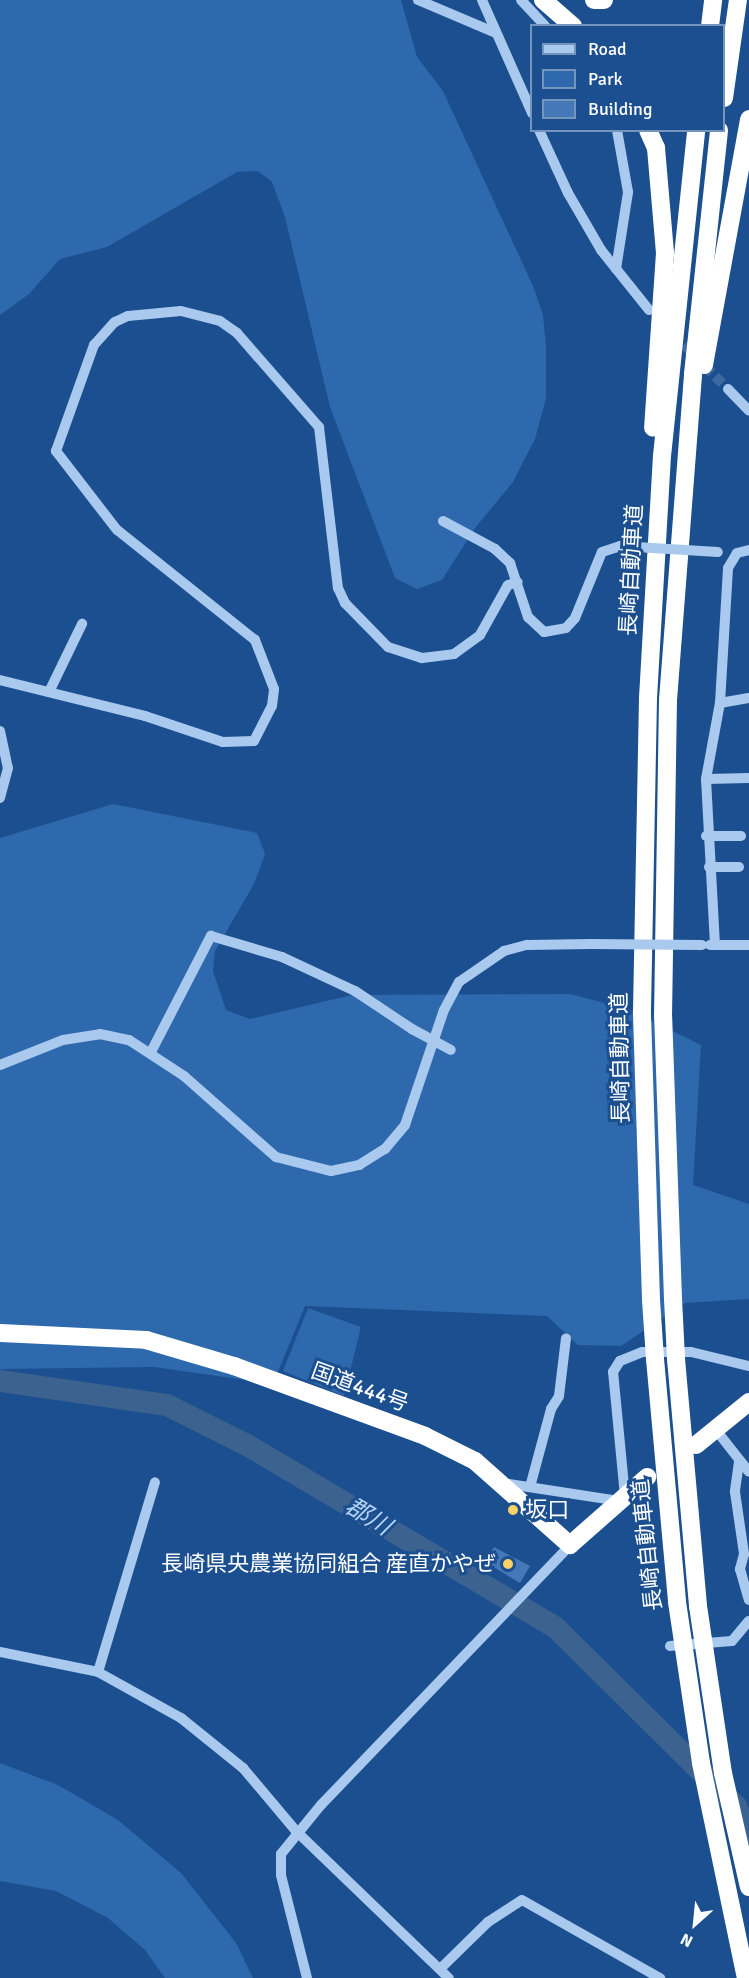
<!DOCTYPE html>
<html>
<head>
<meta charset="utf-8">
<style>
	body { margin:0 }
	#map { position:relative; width:749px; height:1978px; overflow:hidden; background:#1b4f8f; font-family:Signika,"Noto Sans JP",sans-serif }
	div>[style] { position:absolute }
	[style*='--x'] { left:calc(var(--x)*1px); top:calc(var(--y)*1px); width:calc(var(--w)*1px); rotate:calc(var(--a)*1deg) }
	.green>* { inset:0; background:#2e69ad }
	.river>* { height:22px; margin:-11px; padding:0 11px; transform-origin:11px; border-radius:11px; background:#3c6290 }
	.building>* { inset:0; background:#4478b7 }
	.minor-tunnel>* { height:10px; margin-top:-5px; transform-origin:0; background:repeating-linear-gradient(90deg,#3d69a0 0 10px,transparent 0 15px) }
	.minor>* { height:10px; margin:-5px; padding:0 5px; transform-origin:5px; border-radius:5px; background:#a9c9ee }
	.highway>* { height:18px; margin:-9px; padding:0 9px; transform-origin:9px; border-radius:9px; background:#fff }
	.minor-bridge>* { height:10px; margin:-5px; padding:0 5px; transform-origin:5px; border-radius:5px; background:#a9c9ee }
	.highway-bridge>* { height:18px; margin:-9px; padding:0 9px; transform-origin:9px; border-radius:9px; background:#fff }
	.dots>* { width:16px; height:16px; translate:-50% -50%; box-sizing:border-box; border:3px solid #1b4f8f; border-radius:50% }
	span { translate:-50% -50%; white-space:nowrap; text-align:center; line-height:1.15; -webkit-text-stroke:6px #1b4f8f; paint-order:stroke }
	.street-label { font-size:22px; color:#fff }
	.poi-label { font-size:22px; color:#fff }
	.left { translate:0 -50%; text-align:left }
	.right { translate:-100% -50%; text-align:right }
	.water-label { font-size:24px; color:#b5d3f5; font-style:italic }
	.legend { position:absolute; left:530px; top:24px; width:195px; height:108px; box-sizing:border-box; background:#1b4f8f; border:2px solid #7695bc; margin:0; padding:8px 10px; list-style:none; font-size:18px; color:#fff }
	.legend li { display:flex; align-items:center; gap:12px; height:30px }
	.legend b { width:30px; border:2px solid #7695bc }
	.north { position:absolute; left:665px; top:1894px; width:60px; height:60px; -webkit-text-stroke:4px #1b4f8f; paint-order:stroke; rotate:207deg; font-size:16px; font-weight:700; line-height:24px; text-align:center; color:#fff }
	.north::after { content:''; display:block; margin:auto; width:21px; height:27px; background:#fff; clip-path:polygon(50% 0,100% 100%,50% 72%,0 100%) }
</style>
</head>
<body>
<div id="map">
	<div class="green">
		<i style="clip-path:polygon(0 0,401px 0,417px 57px,443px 91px,533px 286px,543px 315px,546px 347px,546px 398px,535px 439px,513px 482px,475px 528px,442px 580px,417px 589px,395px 578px,330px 407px,285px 217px,272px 182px,258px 171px,237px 172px,107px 247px,60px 259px,29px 294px,0 315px)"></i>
		<i style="clip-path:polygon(113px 804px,257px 833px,265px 854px,254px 884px,215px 951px,213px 971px,226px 1010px,250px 1019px,352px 995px,570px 994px,628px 1009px,701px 1045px,693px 1185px,749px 1204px,749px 1299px,685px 1303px,621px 1346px,578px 1345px,547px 1316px,305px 1306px,273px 1384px,154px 1367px,0 1369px,0 838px)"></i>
		<i style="clip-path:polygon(308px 1308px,361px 1327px,344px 1396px,283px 1371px)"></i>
		<i style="clip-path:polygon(0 1763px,58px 1785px,118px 1820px,181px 1873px,236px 1943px,253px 1978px,165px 1978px,145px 1950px,108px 1918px,56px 1891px,0 1881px)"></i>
	</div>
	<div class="river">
		<i style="--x:0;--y:1381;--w:169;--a:8.2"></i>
		<i style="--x:167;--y:1405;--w:89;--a:26.6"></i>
		<i style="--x:247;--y:1445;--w:359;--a:30.6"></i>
		<i style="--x:556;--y:1628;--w:253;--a:44.7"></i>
		<i style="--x:736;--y:1806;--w:35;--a:68"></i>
	</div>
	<div class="building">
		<i style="clip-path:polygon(494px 1547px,530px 1566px,520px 1583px,485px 1562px)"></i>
	</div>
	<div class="minor-tunnel">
		<i style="--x:673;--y:334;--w:78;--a:45"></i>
	</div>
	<div class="minor">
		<i style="--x:418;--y:0;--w:85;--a:22.9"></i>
		<i style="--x:482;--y:0;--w:124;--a:66.1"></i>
		<i style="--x:521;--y:0;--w:35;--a:47"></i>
		<i style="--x:539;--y:130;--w:69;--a:65.3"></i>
		<i style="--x:568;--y:193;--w:66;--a:59.9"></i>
		<i style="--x:601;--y:250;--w:77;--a:51.3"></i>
		<i style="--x:616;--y:269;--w:78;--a:-81.1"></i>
		<i style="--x:628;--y:192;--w:63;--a:-100.1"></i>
		<i style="--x:728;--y:389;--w:30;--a:46"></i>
		<i style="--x:443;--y:521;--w:59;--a:28.3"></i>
		<i style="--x:495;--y:549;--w:21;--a:43"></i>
		<i style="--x:510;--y:563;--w:57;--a:71.6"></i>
		<i style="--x:528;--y:617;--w:22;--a:43"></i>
		<i style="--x:544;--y:632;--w:22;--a:-10"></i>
		<i style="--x:566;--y:628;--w:13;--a:-48"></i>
		<i style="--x:575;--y:618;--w:71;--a:-67.8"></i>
		<i style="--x:602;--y:552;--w:19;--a:-18"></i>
		<i style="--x:0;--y:680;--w:149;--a:13.9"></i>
		<i style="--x:145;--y:716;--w:82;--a:18.4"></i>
		<i style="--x:223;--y:742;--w:31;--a:-2"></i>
		<i style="--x:254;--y:741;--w:39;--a:-63"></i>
		<i style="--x:272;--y:706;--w:17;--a:-83"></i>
		<i style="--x:274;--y:689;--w:53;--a:-111.2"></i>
		<i style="--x:255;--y:640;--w:176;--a:-141.4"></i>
		<i style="--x:117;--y:530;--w:100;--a:-127.7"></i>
		<i style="--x:56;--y:451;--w:113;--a:-70.3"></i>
		<i style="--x:94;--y:345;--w:31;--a:-48"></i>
		<i style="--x:115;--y:322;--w:14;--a:-25"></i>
		<i style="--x:128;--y:316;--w:53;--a:-5.4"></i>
		<i style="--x:181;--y:311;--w:40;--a:14.4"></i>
		<i style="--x:220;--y:321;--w:21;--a:35"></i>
		<i style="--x:237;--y:333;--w:125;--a:48.9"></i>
		<i style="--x:319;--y:427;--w:162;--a:83.3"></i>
		<i style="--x:338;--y:588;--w:17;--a:65"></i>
		<i style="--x:345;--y:603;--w:62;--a:45.7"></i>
		<i style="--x:388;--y:647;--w:36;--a:18"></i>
		<i style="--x:422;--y:658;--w:32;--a:-7"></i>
		<i style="--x:454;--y:654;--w:32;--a:-36"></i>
		<i style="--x:480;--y:635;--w:57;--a:-60.8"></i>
		<i style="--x:508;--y:585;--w:10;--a:-17"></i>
		<i style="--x:49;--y:692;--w:76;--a:-64.1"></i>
		<i style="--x:720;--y:703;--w:29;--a:-10"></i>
		<i style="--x:0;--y:731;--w:38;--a:78"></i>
		<i style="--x:8;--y:768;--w:31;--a:105"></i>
		<i style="--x:706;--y:779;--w:43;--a:-1.3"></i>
		<i style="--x:706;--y:836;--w:35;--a:0"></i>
		<i style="--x:709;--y:867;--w:30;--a:0"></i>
		<i style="--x:710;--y:945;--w:39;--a:0"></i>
		<i style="--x:715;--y:945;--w:166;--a:-93.1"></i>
		<i style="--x:706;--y:779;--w:77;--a:-79.6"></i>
		<i style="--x:720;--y:703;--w:135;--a:-86.6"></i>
		<i style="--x:728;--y:568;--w:17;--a:-59"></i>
		<i style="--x:737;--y:553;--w:12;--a:-14"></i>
		<i style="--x:151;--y:1052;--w:131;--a:-62.7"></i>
		<i style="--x:211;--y:936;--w:74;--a:16.5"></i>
		<i style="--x:282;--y:957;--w:81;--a:25"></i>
		<i style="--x:355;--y:991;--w:69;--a:33.7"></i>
		<i style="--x:0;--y:1065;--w:68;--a:-21.6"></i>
		<i style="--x:63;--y:1040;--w:37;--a:-9"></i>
		<i style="--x:100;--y:1034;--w:30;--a:12"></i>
		<i style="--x:129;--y:1040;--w:66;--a:33.2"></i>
		<i style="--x:184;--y:1076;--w:123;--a:41.4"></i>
		<i style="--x:276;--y:1157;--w:57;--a:14.3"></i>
		<i style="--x:331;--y:1171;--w:29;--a:-12"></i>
		<i style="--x:359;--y:1165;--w:31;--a:-32"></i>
		<i style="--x:385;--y:1149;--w:31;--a:-50"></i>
		<i style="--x:405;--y:1125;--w:121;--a:-71.3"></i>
		<i style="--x:444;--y:1010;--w:32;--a:-62"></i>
		<i style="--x:459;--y:982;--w:55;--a:-34.6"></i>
		<i style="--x:504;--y:951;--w:24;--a:-15"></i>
		<i style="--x:527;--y:945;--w:64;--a:-0.9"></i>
		<i style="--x:716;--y:1430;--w:53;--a:51.8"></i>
		<i style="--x:739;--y:1462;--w:30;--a:98"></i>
		<i style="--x:735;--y:1492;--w:63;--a:81.7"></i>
		<i style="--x:744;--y:1554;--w:16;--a:105"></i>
		<i style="--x:740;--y:1569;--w:32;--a:74"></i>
		<i style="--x:502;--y:1483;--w:118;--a:8.7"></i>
		<i style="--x:530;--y:1487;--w:81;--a:-74.9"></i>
		<i style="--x:551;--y:1409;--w:15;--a:-58"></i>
		<i style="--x:559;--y:1396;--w:58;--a:-83.1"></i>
		<i style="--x:625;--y:1496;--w:125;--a:-95.5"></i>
		<i style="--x:613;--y:1372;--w:13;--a:-58"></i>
		<i style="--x:620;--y:1361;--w:24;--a:-22"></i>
		<i style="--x:642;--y:1352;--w:49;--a:0"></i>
		<i style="--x:691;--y:1352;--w:60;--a:13.6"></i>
		<i style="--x:670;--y:1646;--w:62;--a:-4.6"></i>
		<i style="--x:732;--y:1641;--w:26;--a:-50"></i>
		<i style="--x:0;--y:1652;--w:100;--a:11.5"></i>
		<i style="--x:98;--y:1672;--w:95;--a:29"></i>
		<i style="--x:181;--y:1718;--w:80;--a:38.9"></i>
		<i style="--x:243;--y:1768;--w:82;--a:49.9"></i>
		<i style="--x:296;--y:1831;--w:212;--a:43.9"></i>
		<i style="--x:98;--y:1672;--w:198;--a:-73.3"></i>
		<i style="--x:440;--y:1969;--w:67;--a:-44.4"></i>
		<i style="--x:488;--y:1922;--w:40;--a:-32.9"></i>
		<i style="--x:522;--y:1900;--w:159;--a:29.5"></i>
		<i style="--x:307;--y:1978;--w:106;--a:-104.2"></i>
		<i style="--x:281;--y:1875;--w:21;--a:-90"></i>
		<i style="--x:281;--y:1854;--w:63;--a:-50.8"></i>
		<i style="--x:321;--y:1805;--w:360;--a:-46.2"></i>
	</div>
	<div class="highway">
		<i style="--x:543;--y:0;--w:40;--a:41"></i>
		<i style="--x:594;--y:0;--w:10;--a:0"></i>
		<i style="--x:710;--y:26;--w:26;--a:-83"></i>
		<i style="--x:724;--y:98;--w:99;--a:-81.9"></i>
		<i style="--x:648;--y:130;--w:20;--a:66"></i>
		<i style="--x:656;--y:148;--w:105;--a:85.1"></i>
		<i style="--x:665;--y:253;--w:175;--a:93.9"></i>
		<i style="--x:704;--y:365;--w:250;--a:-79.6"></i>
		<i style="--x:673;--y:1299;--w:282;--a:-92"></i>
		<i style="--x:663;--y:1017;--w:317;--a:-89.1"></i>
		<i style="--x:668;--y:700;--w:327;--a:-85.6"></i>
		<i style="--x:693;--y:374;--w:245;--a:-83.9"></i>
		<i style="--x:651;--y:1300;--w:289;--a:-91.8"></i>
		<i style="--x:642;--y:1011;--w:313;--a:-88.9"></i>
		<i style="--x:648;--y:698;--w:242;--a:-86.7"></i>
		<i style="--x:662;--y:456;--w:328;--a:-84"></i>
		<i style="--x:0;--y:1333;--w:146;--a:2.7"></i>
		<i style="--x:146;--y:1340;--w:92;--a:16.5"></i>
		<i style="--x:234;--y:1366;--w:203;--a:20.1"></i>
		<i style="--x:425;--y:1436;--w:56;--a:26.6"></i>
		<i style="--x:475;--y:1461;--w:127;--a:41.5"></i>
		<i style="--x:570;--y:1545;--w:103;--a:-41.4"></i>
		<i style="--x:655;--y:1359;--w:244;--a:84.8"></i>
		<i style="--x:676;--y:1359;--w:248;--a:84.9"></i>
		<i style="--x:696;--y:1445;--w:68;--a:-39.1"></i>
	</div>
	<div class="minor-bridge">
		<i style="--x:620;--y:546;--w:98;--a:3.5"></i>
		<i style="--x:591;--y:944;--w:111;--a:0.5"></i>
		<i style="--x:412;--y:1029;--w:44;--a:28.3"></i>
	</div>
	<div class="highway-bridge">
		<i style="--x:673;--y:1299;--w:60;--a:87.1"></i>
		<i style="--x:651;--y:1300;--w:59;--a:86.1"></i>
		<i style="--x:677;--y:1602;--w:163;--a:81.5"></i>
		<i style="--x:701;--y:1763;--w:220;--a:78.2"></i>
		<i style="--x:698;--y:1606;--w:169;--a:81.5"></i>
		<i style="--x:723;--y:1773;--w:117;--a:77.2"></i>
	</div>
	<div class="dots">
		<i style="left:513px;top:1510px;background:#ffd166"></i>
		<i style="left:508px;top:1564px;background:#ffd166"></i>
	</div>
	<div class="street-label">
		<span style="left:631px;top:570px;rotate:-87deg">長崎自動車道</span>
		<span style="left:620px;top:1058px;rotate:-91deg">長崎自動車道</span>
		<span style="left:360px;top:1387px;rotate:20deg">国道444号</span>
		<span style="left:647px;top:1545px;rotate:-96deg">長崎自動車道</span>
	</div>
	<div class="poi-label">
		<span class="left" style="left:525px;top:1510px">坂口</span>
		<span class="right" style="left:496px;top:1564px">長崎県央農業協同組合 産直かやぜ</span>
	</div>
	<div class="water-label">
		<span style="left:368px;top:1517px;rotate:31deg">郡川</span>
	</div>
	<ul class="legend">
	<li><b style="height:8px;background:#a9c9ee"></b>Road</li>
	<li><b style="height:16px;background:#2e69ad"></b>Park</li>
	<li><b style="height:16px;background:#4478b7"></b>Building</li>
	</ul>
	<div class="north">N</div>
</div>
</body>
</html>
